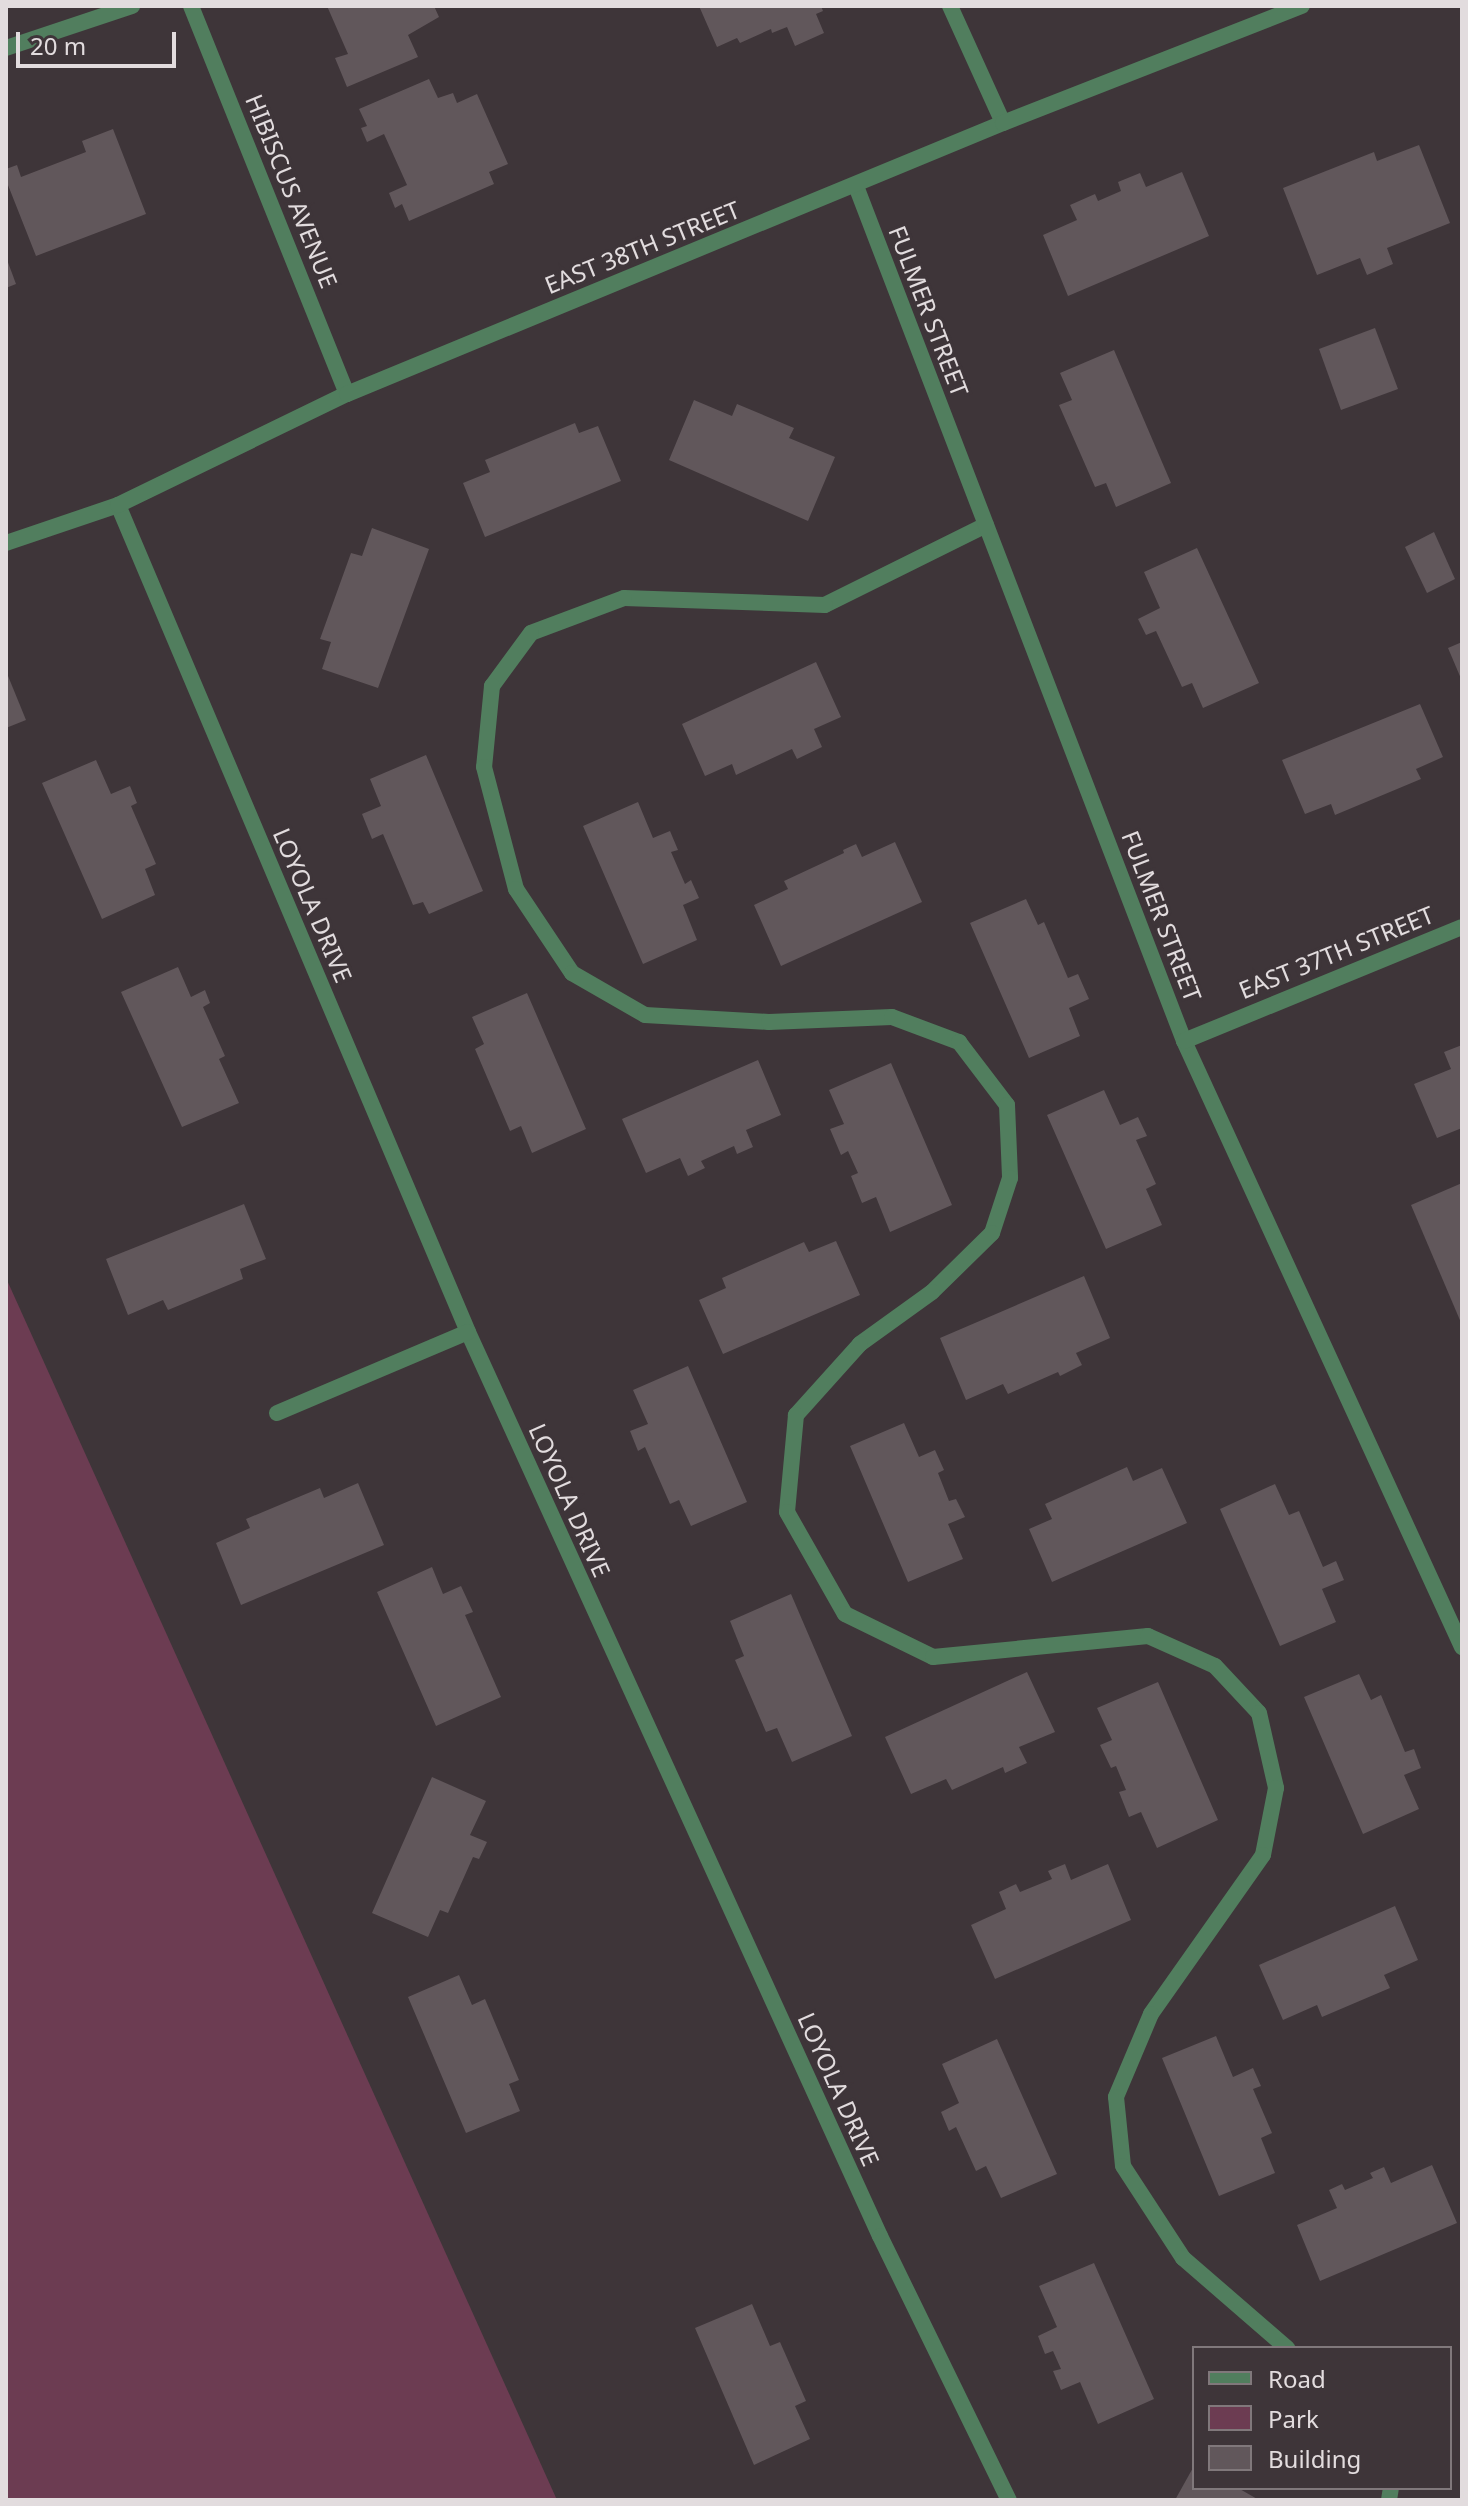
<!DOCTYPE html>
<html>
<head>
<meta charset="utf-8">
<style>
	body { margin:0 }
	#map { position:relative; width:1468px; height:2506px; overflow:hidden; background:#3e3539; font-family:"Noto Sans",sans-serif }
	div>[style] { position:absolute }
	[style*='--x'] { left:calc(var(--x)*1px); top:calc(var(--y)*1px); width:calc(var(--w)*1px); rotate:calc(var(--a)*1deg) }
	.green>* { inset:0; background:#6c3c52 }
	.building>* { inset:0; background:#61575b }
	.service>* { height:16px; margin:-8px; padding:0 8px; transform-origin:8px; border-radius:8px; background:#517e5e }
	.minor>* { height:16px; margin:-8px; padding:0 8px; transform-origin:8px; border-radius:8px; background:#517e5e }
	span { translate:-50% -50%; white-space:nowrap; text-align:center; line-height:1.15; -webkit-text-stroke:6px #3e3539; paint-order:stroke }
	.street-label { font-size:24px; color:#e2dcde }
	.frame { position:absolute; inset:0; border:8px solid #e2dcde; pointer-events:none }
	.legend { position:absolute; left:1192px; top:2346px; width:260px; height:144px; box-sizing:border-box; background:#3e3539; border:2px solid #80787b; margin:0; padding:10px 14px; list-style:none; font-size:24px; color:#e2dcde }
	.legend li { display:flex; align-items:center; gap:16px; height:40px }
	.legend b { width:40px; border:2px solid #80787b }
	.scale { position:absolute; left:16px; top:32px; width:160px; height:36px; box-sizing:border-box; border:4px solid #e2dcde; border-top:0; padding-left:10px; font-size:24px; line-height:28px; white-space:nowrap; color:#e2dcde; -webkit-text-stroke:6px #3e3539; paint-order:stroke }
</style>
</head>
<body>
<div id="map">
	<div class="green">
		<i style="clip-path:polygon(6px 1278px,557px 2500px,6px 2500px)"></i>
	</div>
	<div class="building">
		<i style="clip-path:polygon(327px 6px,434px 6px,439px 17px,408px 35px,418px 57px,347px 87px,335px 58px,348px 54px)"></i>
		<i style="clip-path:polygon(699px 6px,821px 6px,823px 11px,816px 14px,824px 33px,795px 46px,787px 27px,772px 33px,771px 29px,740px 43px,737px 38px,717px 47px)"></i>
		<i style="clip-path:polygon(429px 79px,438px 98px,453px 93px,457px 103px,477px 94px,508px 164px,489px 172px,494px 184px,409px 221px,402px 204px,395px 208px,389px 193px,407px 185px,384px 134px,367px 142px,361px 128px,367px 126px,359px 109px)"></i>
		<i style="clip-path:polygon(113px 129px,146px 214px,36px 256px,6px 180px,6px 169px,17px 165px,21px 177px,86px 152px,82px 141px)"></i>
		<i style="clip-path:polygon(1419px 145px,1450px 223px,1387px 248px,1393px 264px,1367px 275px,1360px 258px,1317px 275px,1283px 188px,1374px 152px,1377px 161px)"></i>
		<i style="clip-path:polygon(1182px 172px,1209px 236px,1068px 296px,1043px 235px,1077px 220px,1070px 205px,1095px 194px,1098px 201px,1121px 191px,1118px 182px,1140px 173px,1146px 187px)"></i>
		<i style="clip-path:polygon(6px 257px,16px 284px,6px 288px)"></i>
		<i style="clip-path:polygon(1375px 328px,1398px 389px,1341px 410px,1319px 349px)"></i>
		<i style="clip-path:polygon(1114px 350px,1171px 483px,1116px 507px,1106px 483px,1095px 487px,1059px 405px,1072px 400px,1060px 373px)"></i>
		<i style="clip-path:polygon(694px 400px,732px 416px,737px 404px,794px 428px,789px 438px,835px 457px,808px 521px,669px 460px)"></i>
		<i style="clip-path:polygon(575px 423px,579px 433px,598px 426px,621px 481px,485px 537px,463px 483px,490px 472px,485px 460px)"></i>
		<i style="clip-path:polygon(372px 528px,429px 549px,378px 688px,322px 669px,331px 642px,320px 639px,351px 553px,362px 556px)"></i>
		<i style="clip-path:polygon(1434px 532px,1455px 579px,1427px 593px,1405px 547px)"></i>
		<i style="clip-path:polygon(1197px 548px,1259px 683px,1203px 708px,1192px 683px,1182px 687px,1156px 631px,1146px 635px,1138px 619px,1160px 608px,1144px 572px)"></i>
		<i style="clip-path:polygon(1462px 642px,1462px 681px,1448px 648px)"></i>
		<i style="clip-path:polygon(816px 662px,841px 717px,814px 729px,822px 747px,797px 759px,792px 749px,736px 775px,732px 764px,705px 776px,682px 724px)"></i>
		<i style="clip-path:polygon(6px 671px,26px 720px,6px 728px)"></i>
		<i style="clip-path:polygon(1420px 704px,1443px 757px,1416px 769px,1421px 779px,1335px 815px,1331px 804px,1305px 814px,1282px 760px)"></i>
		<i style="clip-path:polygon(426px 755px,483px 891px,429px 914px,423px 902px,413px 905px,383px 834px,372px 839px,362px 814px,381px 806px,370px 779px)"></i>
		<i style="clip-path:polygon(96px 760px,111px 794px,130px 786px,137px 803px,131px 806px,156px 864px,145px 869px,155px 895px,102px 919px,42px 783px)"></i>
		<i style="clip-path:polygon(638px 802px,653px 838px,670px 831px,678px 850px,671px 852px,685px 884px,691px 880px,699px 898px,683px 905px,697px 940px,643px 964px,583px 826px)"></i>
		<i style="clip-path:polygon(895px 842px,922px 902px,781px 966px,754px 905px,788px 889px,784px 881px,844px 853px,843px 850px,856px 844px,862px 857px)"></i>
		<i style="clip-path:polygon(1026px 899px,1038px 925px,1044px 922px,1068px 978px,1078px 974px,1089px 999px,1069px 1008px,1080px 1036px,1029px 1058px,970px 923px)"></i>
		<i style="clip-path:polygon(178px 967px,191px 997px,205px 990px,210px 1003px,203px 1007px,225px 1056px,219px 1059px,239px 1103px,182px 1127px,121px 992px)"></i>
		<i style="clip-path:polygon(527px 993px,586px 1129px,532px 1153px,521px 1126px,510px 1131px,475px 1049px,484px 1044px,472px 1017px)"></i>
		<i style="clip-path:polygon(1462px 1045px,1462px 1128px,1437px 1138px,1414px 1084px,1451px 1069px,1444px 1052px)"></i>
		<i style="clip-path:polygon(758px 1060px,781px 1115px,746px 1130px,753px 1147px,737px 1154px,734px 1146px,701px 1161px,705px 1168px,688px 1176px,680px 1158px,646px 1173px,622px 1119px)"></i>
		<i style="clip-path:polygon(891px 1063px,952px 1205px,890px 1232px,876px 1197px,862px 1203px,851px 1176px,858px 1173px,848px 1151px,841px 1155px,830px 1129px,844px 1124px,829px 1090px)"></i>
		<i style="clip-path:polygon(1104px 1090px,1120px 1125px,1138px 1117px,1147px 1136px,1136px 1140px,1156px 1184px,1146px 1189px,1162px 1225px,1106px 1249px,1047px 1115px)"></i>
		<i style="clip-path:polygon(1462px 1183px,1462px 1325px,1411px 1205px)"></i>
		<i style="clip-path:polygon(244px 1204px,266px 1259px,240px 1269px,243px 1279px,168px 1310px,163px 1300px,128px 1315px,106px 1259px)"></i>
		<i style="clip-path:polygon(836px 1241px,860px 1295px,723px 1354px,699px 1300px,726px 1288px,722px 1278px,804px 1242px,809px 1252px)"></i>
		<i style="clip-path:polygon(1084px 1276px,1110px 1338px,1076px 1353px,1082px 1365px,1060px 1376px,1058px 1372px,1008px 1394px,1003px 1384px,966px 1400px,940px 1338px)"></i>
		<i style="clip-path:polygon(688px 1366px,747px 1502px,691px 1526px,679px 1500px,670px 1504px,645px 1447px,638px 1451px,630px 1431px,648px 1424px,633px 1390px)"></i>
		<i style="clip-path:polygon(904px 1423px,919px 1457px,935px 1450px,944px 1470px,938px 1473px,949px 1501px,956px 1499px,965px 1517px,948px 1524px,963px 1559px,908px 1582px,850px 1446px)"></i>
		<i style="clip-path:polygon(1127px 1467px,1133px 1481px,1162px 1468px,1187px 1523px,1052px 1582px,1029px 1529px,1052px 1519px,1045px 1504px)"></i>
		<i style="clip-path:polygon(358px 1483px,384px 1545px,241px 1605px,216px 1543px,250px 1528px,246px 1519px,320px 1488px,324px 1498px)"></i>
		<i style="clip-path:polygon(1275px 1484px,1289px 1515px,1299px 1511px,1323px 1567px,1336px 1561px,1344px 1580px,1322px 1589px,1336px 1622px,1280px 1646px,1220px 1509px)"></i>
		<i style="clip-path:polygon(432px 1567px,443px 1594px,461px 1586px,473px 1612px,465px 1615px,501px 1697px,436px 1726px,377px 1592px)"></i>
		<i style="clip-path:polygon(791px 1594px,852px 1736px,792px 1762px,777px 1728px,766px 1732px,735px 1660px,744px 1656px,730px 1621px)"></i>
		<i style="clip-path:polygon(1027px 1672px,1055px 1732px,1019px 1747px,1027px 1763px,1005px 1773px,1003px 1767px,952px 1790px,946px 1779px,911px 1794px,885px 1737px)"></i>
		<i style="clip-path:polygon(1359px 1674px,1371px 1700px,1381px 1695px,1405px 1752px,1414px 1749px,1421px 1768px,1404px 1775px,1419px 1809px,1363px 1834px,1304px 1697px)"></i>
		<i style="clip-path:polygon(1158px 1682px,1218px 1820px,1157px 1848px,1141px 1812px,1129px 1817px,1119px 1792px,1126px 1790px,1116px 1766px,1111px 1768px,1100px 1745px,1112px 1740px,1097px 1708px)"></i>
		<i style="clip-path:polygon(432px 1777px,486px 1801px,470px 1835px,487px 1842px,479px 1859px,473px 1857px,448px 1913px,440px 1910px,428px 1937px,372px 1913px)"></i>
		<i style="clip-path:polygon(1065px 1864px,1071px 1880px,1108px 1864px,1131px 1920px,995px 1979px,971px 1925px,1006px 1909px,999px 1892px,1016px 1884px,1020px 1892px,1052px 1879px,1048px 1871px)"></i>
		<i style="clip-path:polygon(1395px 1906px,1418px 1960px,1384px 1975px,1390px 1988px,1322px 2017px,1317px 2005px,1283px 2020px,1259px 1965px)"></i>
		<i style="clip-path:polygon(459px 1975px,472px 2005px,485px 1999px,519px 2080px,509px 2084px,520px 2111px,466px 2133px,408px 1997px)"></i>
		<i style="clip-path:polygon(1216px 2036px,1233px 2077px,1253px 2068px,1261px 2086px,1253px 2089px,1272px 2133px,1261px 2138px,1275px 2173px,1219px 2196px,1162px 2058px)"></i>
		<i style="clip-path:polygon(997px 2039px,1057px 2174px,1001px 2198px,986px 2166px,976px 2171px,956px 2127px,949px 2131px,941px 2112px,959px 2103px,942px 2064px)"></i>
		<i style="clip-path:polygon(1432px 2165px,1457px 2223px,1320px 2281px,1297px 2225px,1337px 2208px,1329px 2190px,1342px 2184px,1345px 2190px,1373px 2178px,1370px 2173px,1384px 2167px,1391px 2183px)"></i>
		<i style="clip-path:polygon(1094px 2263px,1154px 2399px,1098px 2424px,1080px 2382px,1061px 2390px,1053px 2371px,1061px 2369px,1053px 2351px,1045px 2354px,1038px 2336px,1057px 2327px,1039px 2286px)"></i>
		<i style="clip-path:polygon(752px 2304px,770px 2346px,780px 2342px,806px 2401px,795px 2406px,810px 2439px,754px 2465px,695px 2328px)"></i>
		<i style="clip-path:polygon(1194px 2466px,1194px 2488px,1238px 2488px,1259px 2500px,1175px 2500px)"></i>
	</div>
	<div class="service">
		<i style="--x:986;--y:525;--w:180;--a:153.6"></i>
		<i style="--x:825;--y:605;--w:201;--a:-178"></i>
		<i style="--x:624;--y:598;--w:99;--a:159.4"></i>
		<i style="--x:531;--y:633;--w:66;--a:126.3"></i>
		<i style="--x:492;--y:686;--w:81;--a:95.6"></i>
		<i style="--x:484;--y:767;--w:126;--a:75.3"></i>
		<i style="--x:516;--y:889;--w:101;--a:56.3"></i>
		<i style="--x:572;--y:973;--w:84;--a:29.9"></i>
		<i style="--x:645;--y:1015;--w:124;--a:3.2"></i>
		<i style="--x:769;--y:1022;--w:123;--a:-2.3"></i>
		<i style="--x:892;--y:1017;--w:72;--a:20.5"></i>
		<i style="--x:959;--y:1042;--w:79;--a:52.7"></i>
		<i style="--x:1007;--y:1105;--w:73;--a:87.6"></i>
		<i style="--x:1010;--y:1178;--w:58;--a:108.1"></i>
		<i style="--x:992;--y:1233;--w:84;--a:135.5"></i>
		<i style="--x:932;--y:1292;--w:89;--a:144.2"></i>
		<i style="--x:860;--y:1344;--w:96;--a:132"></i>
		<i style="--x:796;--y:1415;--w:97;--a:95.3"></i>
		<i style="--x:787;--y:1512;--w:117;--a:60.4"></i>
		<i style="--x:845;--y:1614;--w:98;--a:26"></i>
		<i style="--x:933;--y:1657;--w:216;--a:-5.6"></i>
		<i style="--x:1148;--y:1636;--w:73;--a:24.1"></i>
		<i style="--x:1215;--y:1666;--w:64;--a:46.9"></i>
		<i style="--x:1259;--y:1713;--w:77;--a:77.2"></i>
		<i style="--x:1276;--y:1788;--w:68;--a:101"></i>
		<i style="--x:1263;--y:1855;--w:194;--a:125.2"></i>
		<i style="--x:1151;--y:2014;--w:90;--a:112.9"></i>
		<i style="--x:1116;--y:2097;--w:69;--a:84.2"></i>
		<i style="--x:1123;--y:2166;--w:110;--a:56.9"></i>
		<i style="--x:1183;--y:2258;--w:138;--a:40.9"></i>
		<i style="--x:1389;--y:2500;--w:12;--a:-81"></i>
	</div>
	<div class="minor">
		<i style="--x:191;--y:6;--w:418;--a:68.1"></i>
		<i style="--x:950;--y:6;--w:128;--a:65.6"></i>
		<i style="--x:6;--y:48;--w:133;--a:-18.4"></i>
		<i style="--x:856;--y:186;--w:916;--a:69.01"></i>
		<i style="--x:1184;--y:1041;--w:667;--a:65.36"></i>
		<i style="--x:118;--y:505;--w:898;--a:67.06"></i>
		<i style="--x:468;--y:1332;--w:993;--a:65.5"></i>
		<i style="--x:880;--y:2236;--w:294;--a:64"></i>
		<i style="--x:6;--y:543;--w:118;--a:-18.7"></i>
		<i style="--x:118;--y:505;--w:254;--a:-25.9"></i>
		<i style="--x:347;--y:394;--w:710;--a:-22.45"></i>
		<i style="--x:1003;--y:123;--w:321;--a:-21.4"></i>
		<i style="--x:1184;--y:1041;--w:300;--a:-22.3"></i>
		<i style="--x:277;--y:1413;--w:207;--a:-23"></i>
	</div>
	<div class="street-label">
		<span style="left:292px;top:191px;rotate:68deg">HIBISCUS AVENUE</span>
		<span style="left:642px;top:247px;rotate:-22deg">EAST 38TH STREET</span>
		<span style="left:929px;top:311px;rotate:69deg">FULMER STREET</span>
		<span style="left:313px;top:905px;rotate:67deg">LOYOLA DRIVE</span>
		<span style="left:1162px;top:916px;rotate:69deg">FULMER STREET</span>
		<span style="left:1336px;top:952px;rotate:-22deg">EAST 37TH STREET</span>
		<span style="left:570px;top:1500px;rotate:66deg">LOYOLA DRIVE</span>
		<span style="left:839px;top:2089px;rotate:66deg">LOYOLA DRIVE</span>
	</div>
	<div class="frame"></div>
	<ul class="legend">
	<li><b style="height:10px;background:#517e5e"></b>Road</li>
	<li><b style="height:22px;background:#6c3c52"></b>Park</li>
	<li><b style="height:22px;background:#61575b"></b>Building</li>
	</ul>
	<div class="scale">20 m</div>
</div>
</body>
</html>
